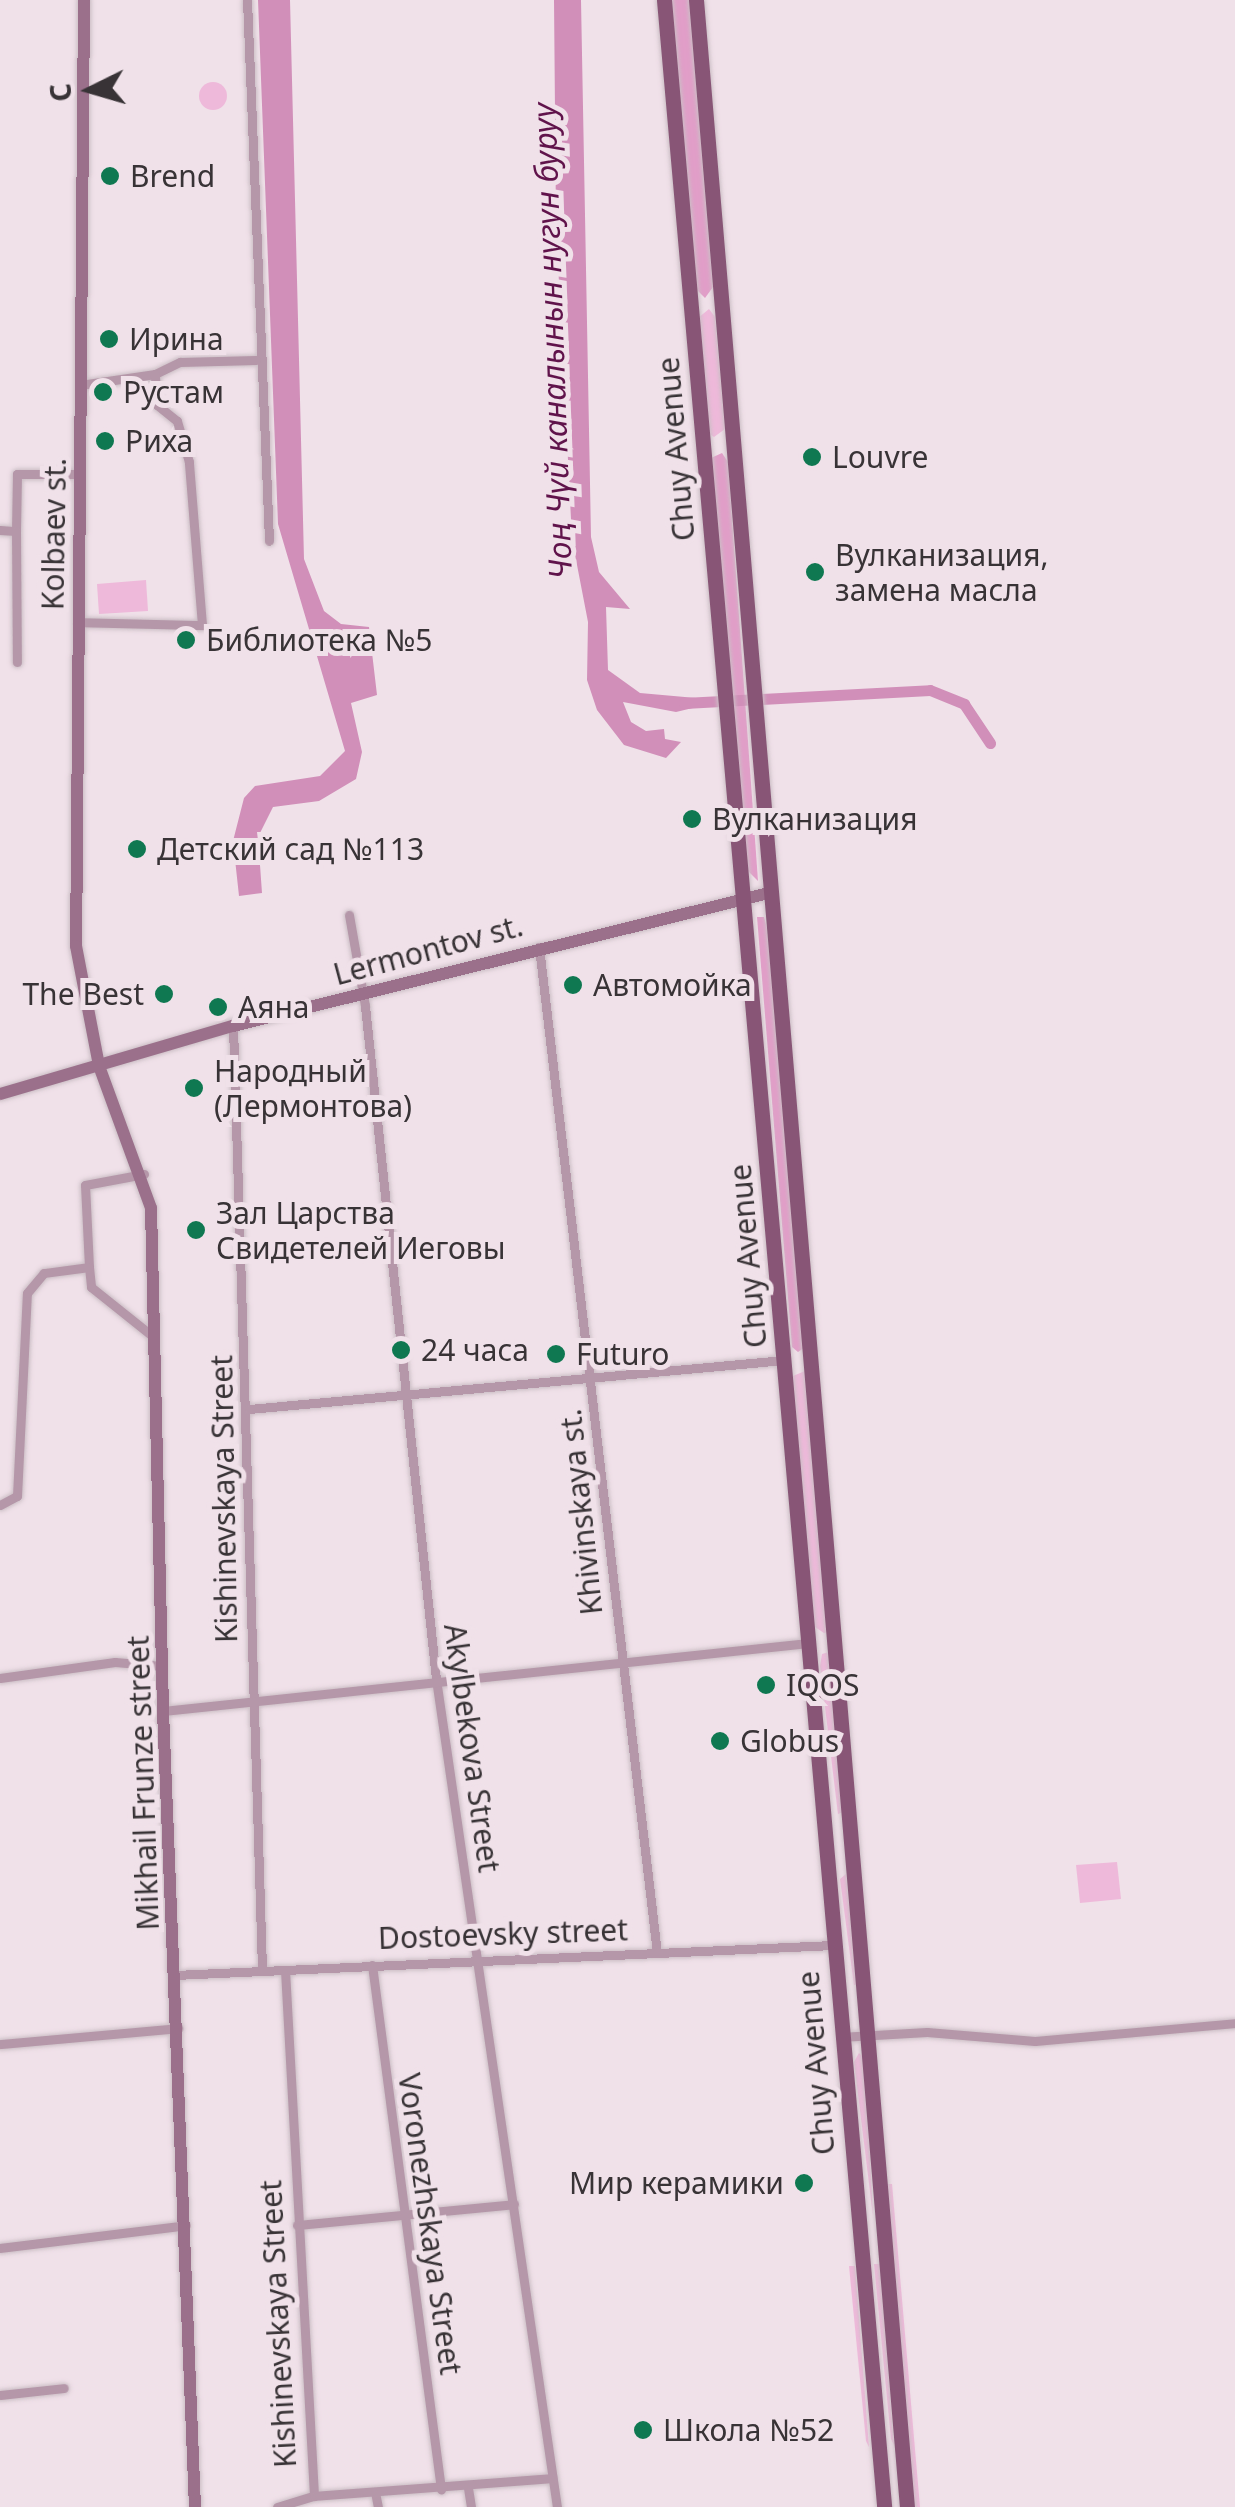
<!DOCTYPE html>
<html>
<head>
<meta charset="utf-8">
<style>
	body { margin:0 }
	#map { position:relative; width:1235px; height:2507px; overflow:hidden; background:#f0e1e9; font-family:"Noto Sans",sans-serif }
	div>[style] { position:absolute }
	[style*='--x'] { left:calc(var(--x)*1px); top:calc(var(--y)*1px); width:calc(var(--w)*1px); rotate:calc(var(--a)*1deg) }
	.green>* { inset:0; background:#eeb9da }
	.round { border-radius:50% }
	.forest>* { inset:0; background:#e19ec8 }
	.water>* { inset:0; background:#d18fb9 }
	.canal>* { height:11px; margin:-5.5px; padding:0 5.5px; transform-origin:5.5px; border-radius:5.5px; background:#d18fb9 }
	.roads { filter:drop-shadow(0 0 2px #cbbec5) drop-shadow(0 0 2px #cbbec5) }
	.minor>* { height:9px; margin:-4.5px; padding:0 4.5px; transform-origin:4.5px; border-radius:4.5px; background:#b597a9 }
	.secondary>* { height:12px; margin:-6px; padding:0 6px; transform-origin:6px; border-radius:6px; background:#9b708b }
	.primary>* { height:15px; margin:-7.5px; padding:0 7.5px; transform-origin:7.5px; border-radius:7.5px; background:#885576 }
	.dots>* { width:28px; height:28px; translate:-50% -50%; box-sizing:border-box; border:5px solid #f0e1e9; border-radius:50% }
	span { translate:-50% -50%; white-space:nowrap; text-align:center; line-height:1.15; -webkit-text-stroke:10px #f0e1e9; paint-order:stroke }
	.poi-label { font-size:30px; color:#383336 }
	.left { translate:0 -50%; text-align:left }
	.right { translate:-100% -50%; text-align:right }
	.street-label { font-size:30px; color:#383336 }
	.water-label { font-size:32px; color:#60134b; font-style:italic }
	.north { position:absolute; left:40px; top:40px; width:100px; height:100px; -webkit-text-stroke:8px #f0e1e9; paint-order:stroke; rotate:265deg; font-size:28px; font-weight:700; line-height:40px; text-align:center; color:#383336 }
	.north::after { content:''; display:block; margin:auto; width:35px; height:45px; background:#383336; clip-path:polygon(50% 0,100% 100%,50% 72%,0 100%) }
</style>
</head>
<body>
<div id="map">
	<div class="green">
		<i class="round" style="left:199px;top:82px;width:28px;height:28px"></i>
		<i style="clip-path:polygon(709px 309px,715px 317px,725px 429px,714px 437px,708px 433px,698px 318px)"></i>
		<i style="clip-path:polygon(146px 580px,148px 611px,99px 614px,97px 584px)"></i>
		<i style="clip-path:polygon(805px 1371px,828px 1632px,824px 1633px,815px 1627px,793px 1390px,793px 1376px)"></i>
		<i style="clip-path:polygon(829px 1652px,843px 1812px,838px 1814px,820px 1666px,822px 1654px)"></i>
		<i style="clip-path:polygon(1117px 1862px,1121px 1899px,1080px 1903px,1076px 1865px)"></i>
		<i style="clip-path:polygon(846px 1874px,857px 1985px,854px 1985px,840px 1879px)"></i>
		<i style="clip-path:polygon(859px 2053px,865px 2059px,873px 2216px,854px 2062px)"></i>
		<i style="clip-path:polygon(886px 2184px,892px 2184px,920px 2507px,913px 2507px)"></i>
		<i style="clip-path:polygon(874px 2264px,880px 2264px,894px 2445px,891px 2439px)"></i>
		<i style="clip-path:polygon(849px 2266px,855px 2266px,869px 2447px,866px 2441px)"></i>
	</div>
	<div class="forest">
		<i style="clip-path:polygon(670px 0,689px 0,713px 287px,705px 298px,696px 289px)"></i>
		<i style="clip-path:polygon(722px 453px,728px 462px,758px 881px,748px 871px,711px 458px)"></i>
		<i style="clip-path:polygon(757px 917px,764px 917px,767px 928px,804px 1348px,798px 1352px,792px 1347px)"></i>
	</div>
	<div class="water">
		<i style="clip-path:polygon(258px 0,290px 0,304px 559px,324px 611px,341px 624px,369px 627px,377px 695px,351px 703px,362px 752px,356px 779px,319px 801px,273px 807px,258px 837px,262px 893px,239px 896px,233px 841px,244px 798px,255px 786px,320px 776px,345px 751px,278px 524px)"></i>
		<i style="clip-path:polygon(554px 0,581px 0,591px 537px,599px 572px,630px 609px,606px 607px,608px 670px,640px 693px,696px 698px,701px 706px,676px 712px,623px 702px,631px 722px,646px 731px,664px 729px,665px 739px,681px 742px,666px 758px,624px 745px,597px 710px,587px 680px,588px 622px,572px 539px,556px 224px)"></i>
	</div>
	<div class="canal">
		<i style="--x:684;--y:703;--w:246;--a:-3"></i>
		<i style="--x:930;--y:690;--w:37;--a:22"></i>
		<i style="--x:964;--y:704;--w:47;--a:56.3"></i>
	</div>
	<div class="roads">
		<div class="minor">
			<i style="--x:247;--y:0;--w:541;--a:87.67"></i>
			<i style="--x:80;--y:385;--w:76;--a:-8.3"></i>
			<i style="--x:155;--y:374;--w:28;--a:-26"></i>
			<i style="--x:180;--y:362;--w:76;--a:-1.5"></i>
			<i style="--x:0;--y:530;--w:16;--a:4"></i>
			<i style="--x:16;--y:531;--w:57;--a:-89"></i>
			<i style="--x:17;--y:474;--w:63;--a:0"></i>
			<i style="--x:16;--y:531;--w:131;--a:89.6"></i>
			<i style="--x:77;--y:622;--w:125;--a:1.4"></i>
			<i style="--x:202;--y:625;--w:164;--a:-94.6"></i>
			<i style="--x:189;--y:462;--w:43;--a:-106.3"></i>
			<i style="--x:177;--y:421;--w:26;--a:-141"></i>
			<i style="--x:157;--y:405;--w:31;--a:-94"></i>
			<i style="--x:349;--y:915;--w:92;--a:80"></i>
			<i style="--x:365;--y:1006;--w:677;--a:83.98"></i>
			<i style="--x:436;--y:1679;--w:837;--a:81.69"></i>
			<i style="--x:539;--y:947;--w:1013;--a:83.31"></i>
			<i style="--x:233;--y:1026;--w:945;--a:88.24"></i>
			<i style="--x:144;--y:1174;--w:60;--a:169.4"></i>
			<i style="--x:85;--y:1185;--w:82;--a:87.2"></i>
			<i style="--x:89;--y:1267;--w:20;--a:84"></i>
			<i style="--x:91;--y:1287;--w:82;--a:38.6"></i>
			<i style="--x:249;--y:1409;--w:537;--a:-5.23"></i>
			<i style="--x:0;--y:1505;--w:19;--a:-28"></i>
			<i style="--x:17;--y:1496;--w:203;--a:-87.2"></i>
			<i style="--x:27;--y:1293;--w:26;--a:-50"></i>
			<i style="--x:44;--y:1273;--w:45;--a:-7.6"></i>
			<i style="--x:0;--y:1678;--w:116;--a:-7.9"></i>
			<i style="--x:115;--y:1662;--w:47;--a:4.9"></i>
			<i style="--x:163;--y:1711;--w:649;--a:-6.02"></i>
			<i style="--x:372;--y:1965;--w:529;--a:82.5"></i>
			<i style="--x:285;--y:1970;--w:527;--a:86.84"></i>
			<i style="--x:175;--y:1975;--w:659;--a:-2.61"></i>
			<i style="--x:840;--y:2037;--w:87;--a:-3.3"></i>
			<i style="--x:927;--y:2032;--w:108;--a:4.8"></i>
			<i style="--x:1035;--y:2041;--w:201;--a:-5.1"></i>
			<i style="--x:0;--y:2044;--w:179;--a:-5.1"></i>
			<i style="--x:297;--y:2225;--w:218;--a:-5.5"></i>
			<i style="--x:0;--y:2248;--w:187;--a:-7"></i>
			<i style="--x:0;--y:2395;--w:64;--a:-6.2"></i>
			<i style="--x:468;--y:2488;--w:19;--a:81"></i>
			<i style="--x:375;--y:2492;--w:15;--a:79"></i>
			<i style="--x:277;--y:2507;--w:39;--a:-17"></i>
			<i style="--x:314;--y:2496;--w:239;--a:-4.3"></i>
		</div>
		<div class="secondary">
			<i style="--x:84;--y:0;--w:946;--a:90.48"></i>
			<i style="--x:76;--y:946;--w:122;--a:79.1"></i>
			<i style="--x:99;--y:1066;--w:151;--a:69.9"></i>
			<i style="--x:151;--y:1208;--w:503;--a:88.63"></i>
			<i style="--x:163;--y:1711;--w:797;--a:87.7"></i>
			<i style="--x:0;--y:1094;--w:243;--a:-16.3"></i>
			<i style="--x:233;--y:1026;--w:556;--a:-13.94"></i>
		</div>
		<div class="primary">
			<i style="--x:664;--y:0;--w:2517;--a:84.98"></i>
			<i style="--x:696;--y:0;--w:2516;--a:85.19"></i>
		</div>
	</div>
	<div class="dots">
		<i style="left:110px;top:176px;background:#0f7851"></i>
		<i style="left:109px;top:339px;background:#0f7851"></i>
		<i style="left:103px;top:392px;background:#0f7851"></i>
		<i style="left:105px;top:441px;background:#0f7851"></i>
		<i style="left:812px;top:457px;background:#0f7851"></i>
		<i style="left:815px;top:572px;background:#0f7851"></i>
		<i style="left:186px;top:640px;background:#0f7851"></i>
		<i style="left:692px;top:819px;background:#0f7851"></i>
		<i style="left:137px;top:849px;background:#0f7851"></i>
		<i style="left:573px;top:985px;background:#0f7851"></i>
		<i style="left:164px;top:994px;background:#0f7851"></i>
		<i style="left:218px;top:1007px;background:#0f7851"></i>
		<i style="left:194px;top:1088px;background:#0f7851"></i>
		<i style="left:196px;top:1230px;background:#0f7851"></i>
		<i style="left:401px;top:1350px;background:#0f7851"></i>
		<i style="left:556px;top:1354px;background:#0f7851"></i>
		<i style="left:766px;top:1685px;background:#0f7851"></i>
		<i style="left:720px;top:1741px;background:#0f7851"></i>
		<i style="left:804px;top:2183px;background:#0f7851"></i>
		<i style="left:643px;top:2430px;background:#0f7851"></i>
	</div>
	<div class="poi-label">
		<span class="left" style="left:130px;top:176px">Brend</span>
		<span class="left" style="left:129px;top:339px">Ирина</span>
		<span class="left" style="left:123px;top:392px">Рустам</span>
		<span class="left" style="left:125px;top:441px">Риха</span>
		<span class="left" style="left:832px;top:457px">Louvre</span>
		<span class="left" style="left:835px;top:572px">Вулканизация,<br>замена масла</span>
		<span class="left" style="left:206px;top:640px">Библиотека №5</span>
		<span class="left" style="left:712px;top:819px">Вулканизация</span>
		<span class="left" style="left:157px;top:849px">Детский сад №113</span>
		<span class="left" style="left:593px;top:985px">Автомойка</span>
		<span class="right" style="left:144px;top:994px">The Best</span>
		<span class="left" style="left:238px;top:1007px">Аяна</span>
		<span class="left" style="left:214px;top:1088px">Народный<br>(Лермонтова)</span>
		<span class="left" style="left:216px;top:1230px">Зал Царства<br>Свидетелей Иеговы</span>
		<span class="left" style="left:421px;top:1350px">24 часа</span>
		<span class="left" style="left:576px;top:1354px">Futuro</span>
		<span class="left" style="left:786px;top:1685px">IQOS</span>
		<span class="left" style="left:740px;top:1741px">Globus</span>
		<span class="right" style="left:784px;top:2183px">Мир керамики</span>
		<span class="left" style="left:663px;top:2430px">Школа №52</span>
	</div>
	<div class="street-label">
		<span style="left:676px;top:449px;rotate:-95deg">Chuy Avenue</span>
		<span style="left:54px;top:534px;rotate:-89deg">Kolbaev st.</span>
		<span style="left:428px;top:950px;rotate:-15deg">Lermontov st.</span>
		<span style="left:748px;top:1256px;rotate:-95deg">Chuy Avenue</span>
		<span style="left:224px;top:1499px;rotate:-91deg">Kishinevskaya Street</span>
		<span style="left:581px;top:1512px;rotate:-96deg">Khivinskaya st.</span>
		<span style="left:472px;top:1748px;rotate:82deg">Akylbekova Street</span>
		<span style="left:143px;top:1783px;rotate:-92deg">Mikhail Frunze street</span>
		<span style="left:503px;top:1934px;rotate:-2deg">Dostoevsky street</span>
		<span style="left:816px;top:2063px;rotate:-95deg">Chuy Avenue</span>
		<span style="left:430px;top:2224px;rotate:82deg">Voronezhskaya Street</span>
		<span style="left:278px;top:2324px;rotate:-93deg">Kishinevskaya Street</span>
	</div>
	<div class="water-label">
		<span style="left:552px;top:341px;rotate:-92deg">Чоң Чүй каналынын нугун буруу</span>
	</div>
	<div class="north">С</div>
</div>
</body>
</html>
